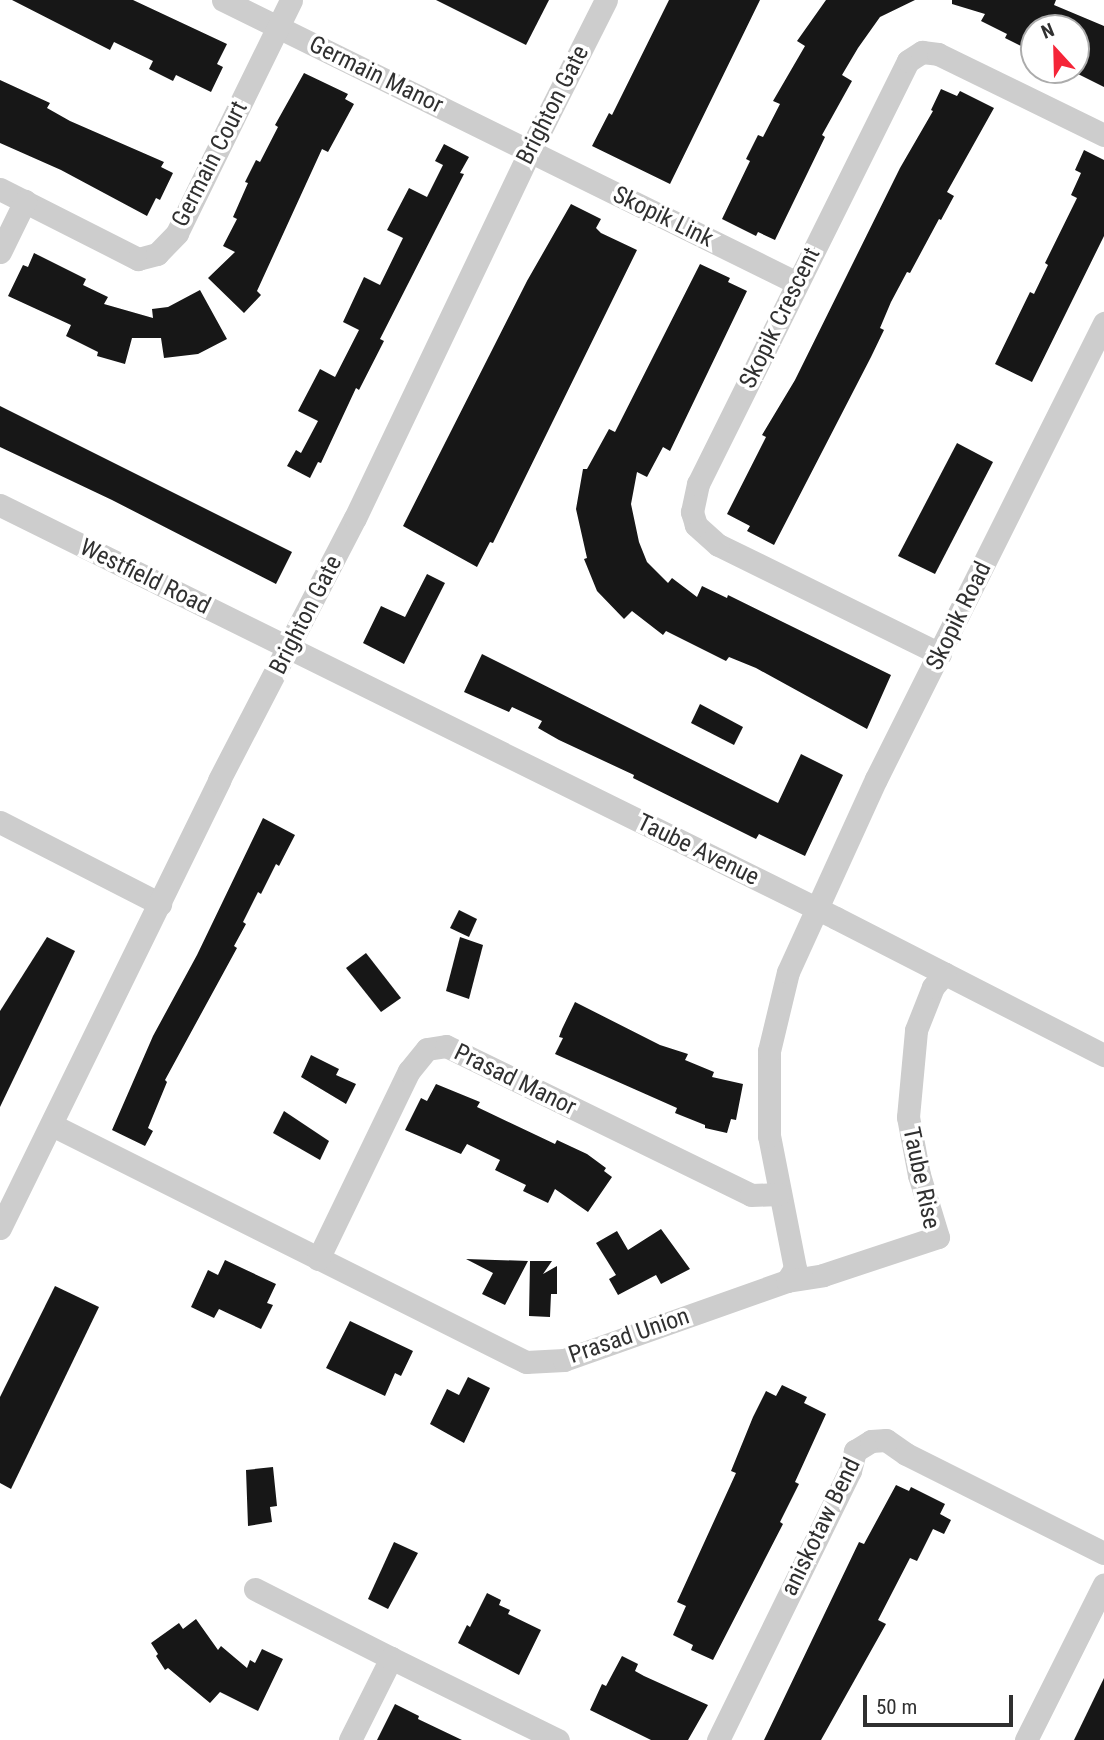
<!DOCTYPE html>
<html>
<head>
<meta charset="utf-8">
<style>
	body { margin:0 }
	#map { position:relative; width:1104px; height:1740px; overflow:hidden; background:#fff; font-family:"Roboto Condensed",sans-serif }
	div>[style] { position:absolute }
	[style*='--x'] { left:calc(var(--x)*1px); top:calc(var(--y)*1px); width:calc(var(--w)*1px); rotate:calc(var(--a)*1deg) }
	.building>* { inset:0; background:#171717 }
	.minor>* { height:23px; margin:-11.5px; padding:0 11.5px; transform-origin:11.5px; border-radius:11.5px; background:#cdcdcd }
	span { translate:-50% -50%; white-space:nowrap; text-align:center; line-height:1.15; -webkit-text-stroke:7px #fff; paint-order:stroke }
	.street-label { font-size:24px; color:#303030 }
	.north { position:absolute; left:1020px; top:14px; width:70px; height:70px; box-sizing:border-box; background:#fff; border:2px solid #acacac; border-radius:50%; rotate:338deg; font-size:19px; font-weight:700; line-height:28px; text-align:center; color:#303030 }
	.north::after { content:''; display:block; margin:auto; width:24px; height:32px; background:#f52538; clip-path:polygon(50% 0,100% 100%,50% 72%,0 100%) }
	.scale { position:absolute; left:863px; top:1695px; width:150px; height:32px; box-sizing:border-box; border:4px solid #303030; border-top:0; padding-left:9px; font-size:21px; line-height:24px; white-space:nowrap; color:#303030; -webkit-text-stroke:5px #fff; paint-order:stroke }
</style>
</head>
<body>
<div id="map">
	<div class="building">
		<i style="clip-path:polygon(12px 0,133px 0,227px 44px,217px 64px,223px 67px,211px 92px,176px 75px,173px 81px,149px 69px,153px 61px,114px 42px,110px 50px)"></i>
		<i style="clip-path:polygon(436px 0,549px 0,526px 45px)"></i>
		<i style="clip-path:polygon(669px 0,760px 0,670px 184px,592px 146px,609px 113px,612px 115px)"></i>
		<i style="clip-path:polygon(826px 0,915px 0,880px 17px,858px 48px,842px 75px,852px 81px,822px 135px,825px 137px,775px 240px,758px 232px,756px 236px,722px 219px,750px 161px,746px 159px,758px 135px,763px 137px,780px 104px,773px 101px,805px 46px,797px 41px)"></i>
		<i style="clip-path:polygon(952px 0,1056px 0,1054px 5px,1104px 26px,1104px 87px,1076px 73px,1076px 28px,1034px 28px,1027px 49px,1005px 38px,1007px 34px,981px 21px,985px 14px,952px 4px)"></i>
		<i style="clip-path:polygon(304px 73px,348px 94px,345px 99px,354px 104px,328px 152px,322px 149px,257px 291px,261px 295px,244px 313px,208px 278px,235px 252px,223px 246px,237px 219px,233px 217px,248px 183px,245px 182px,256px 160px,260px 162px,278px 127px,275px 125px)"></i>
		<i style="clip-path:polygon(0 80px,50px 103px,47px 108px,70px 121px,164px 162px,161px 167px,173px 173px,160px 200px,156px 198px,147px 216px,61px 170px,0 143px)"></i>
		<i style="clip-path:polygon(941px 89px,957px 96px,960px 91px,994px 108px,947px 192px,954px 196px,941px 220px,939px 219px,910px 273px,907px 272px,891px 302px,880px 328px,884px 330px,871px 357px,774px 545px,747px 531px,750px 526px,727px 514px,766px 437px,762px 435px,795px 380px,900px 168px,933px 111px,931px 110px)"></i>
		<i style="clip-path:polygon(444px 144px,469px 157px,460px 173px,464px 174px,380px 339px,384px 341px,359px 390px,356px 388px,321px 463px,318px 462px,310px 478px,287px 466px,296px 450px,301px 453px,318px 421px,298px 411px,320px 369px,335px 377px,359px 330px,343px 322px,364px 277px,380px 285px,403px 238px,387px 230px,409px 188px,427px 197px,443px 165px,435px 161px)"></i>
		<i style="clip-path:polygon(1084px 150px,1104px 160px,1104px 236px,1032px 382px,995px 364px,1030px 292px,1034px 294px,1048px 265px,1045px 263px,1077px 198px,1071px 195px,1081px 173px,1075px 170px)"></i>
		<i style="clip-path:polygon(571px 204px,601px 219px,596px 228px,601px 233px,637px 250px,493px 543px,490px 542px,477px 567px,403px 526px,527px 281px)"></i>
		<i style="clip-path:polygon(34px 253px,86px 279px,83px 285px,108px 297px,104px 304px,153px 318px,152px 309px,168px 307px,200px 290px,227px 339px,198px 354px,164px 358px,161px 338px,132px 338px,125px 364px,97px 356px,98px 352px,66px 336px,71px 325px,8px 296px,23px 265px,28px 267px)"></i>
		<i style="clip-path:polygon(700px 264px,730px 278px,728px 282px,747px 291px,670px 451px,663px 447px,647px 477px,637px 472px,631px 504px,639px 542px,647px 562px,668px 583px,672px 578px,697px 597px,702px 586px,727px 598px,728px 595px,891px 675px,867px 729px,756px 668px,729px 657px,726px 661px,666px 631px,663px 635px,632px 611px,624px 619px,597px 591px,584px 559px,587px 558px,576px 509px,583px 469px,587px 469px,609px 429px,615px 432px)"></i>
		<i style="clip-path:polygon(0 406px,292px 552px,276px 584px,112px 500px,0 447px)"></i>
		<i style="clip-path:polygon(957px 443px,993px 462px,935px 574px,898px 556px)"></i>
		<i style="clip-path:polygon(427px 574px,445px 583px,404px 664px,363px 643px,381px 606px,405px 617px)"></i>
		<i style="clip-path:polygon(482px 654px,778px 803px,801px 754px,843px 775px,805px 856px,759px 834px,756px 839px,633px 778px,634px 775px,559px 740px,538px 728px,542px 721px,512px 707px,509px 712px,464px 692px)"></i>
		<i style="clip-path:polygon(700px 704px,743px 727px,734px 745px,691px 723px)"></i>
		<i style="clip-path:polygon(263px 818px,295px 835px,279px 866px,276px 864px,261px 894px,258px 892px,243px 922px,246px 924px,234px 946px,237px 948px,165px 1080px,167px 1082px,148px 1128px,153px 1131px,145px 1146px,112px 1130px,153px 1036px,197px 955px)"></i>
		<i style="clip-path:polygon(459px 910px,477px 919px,469px 937px,450px 928px)"></i>
		<i style="clip-path:polygon(47px 937px,75px 951px,0 1107px,0 1011px)"></i>
		<i style="clip-path:polygon(460px 937px,483px 945px,469px 999px,446px 991px)"></i>
		<i style="clip-path:polygon(366px 953px,401px 998px,381px 1012px,346px 968px)"></i>
		<i style="clip-path:polygon(575px 1002px,660px 1045px,688px 1054px,685px 1060px,714px 1072px,712px 1077px,743px 1084px,736px 1120px,731px 1119px,727px 1133px,705px 1128px,705px 1125px,675px 1113px,677px 1108px,555px 1054px,563px 1038px,559px 1037px,562px 1029px)"></i>
		<i style="clip-path:polygon(311px 1055px,339px 1069px,336px 1075px,356px 1084px,346px 1104px,301px 1077px)"></i>
		<i style="clip-path:polygon(436px 1084px,480px 1102px,477px 1107px,517px 1126px,555px 1144px,557px 1140px,587px 1154px,606px 1168px,604px 1171px,612px 1177px,588px 1212px,555px 1189px,548px 1203px,523px 1191px,526px 1185px,495px 1170px,500px 1160px,467px 1144px,461px 1154px,405px 1130px,421px 1098px,427px 1101px)"></i>
		<i style="clip-path:polygon(284px 1111px,329px 1141px,320px 1160px,273px 1133px)"></i>
		<i style="clip-path:polygon(661px 1229px,690px 1269px,661px 1284px,656px 1275px,618px 1295px,609px 1279px,616px 1275px,596px 1243px,617px 1231px,628px 1250px)"></i>
		<i style="clip-path:polygon(466px 1259px,528px 1261px,505px 1305px,482px 1294px,493px 1273px)"></i>
		<i style="clip-path:polygon(225px 1260px,276px 1284px,267px 1303px,273px 1305px,261px 1329px,219px 1309px,214px 1318px,191px 1307px,208px 1270px,218px 1275px)"></i>
		<i style="clip-path:polygon(530px 1261px,552px 1261px,543px 1274px,557px 1266px,557px 1294px,551px 1294px,550px 1317px,529px 1316px)"></i>
		<i style="clip-path:polygon(55px 1286px,99px 1307px,11px 1489px,0 1483px,0 1397px)"></i>
		<i style="clip-path:polygon(350px 1321px,413px 1351px,401px 1376px,395px 1373px,385px 1396px,326px 1368px)"></i>
		<i style="clip-path:polygon(468px 1377px,490px 1388px,464px 1443px,430px 1424px,447px 1389px,459px 1395px)"></i>
		<i style="clip-path:polygon(782px 1385px,807px 1397px,804px 1403px,826px 1414px,795px 1482px,799px 1484px,780px 1522px,783px 1524px,713px 1660px,691px 1650px,693px 1645px,673px 1635px,686px 1606px,677px 1602px,736px 1473px,731px 1471px,753px 1417px,766px 1391px,776px 1396px)"></i>
		<i style="clip-path:polygon(273px 1467px,277px 1506px,270px 1507px,272px 1522px,248px 1526px,246px 1470px)"></i>
		<i style="clip-path:polygon(896px 1485px,909px 1491px,911px 1487px,945px 1504px,940px 1514px,951px 1520px,944px 1534px,933px 1529px,917px 1561px,910px 1558px,878px 1620px,886px 1624px,821px 1740px,764px 1740px,859px 1542px,864px 1544px)"></i>
		<i style="clip-path:polygon(394px 1542px,418px 1553px,388px 1609px,368px 1599px)"></i>
		<i style="clip-path:polygon(487px 1593px,501px 1600px,499px 1605px,510px 1610px,508px 1614px,541px 1630px,519px 1675px,458px 1643px,467px 1625px,470px 1627px)"></i>
		<i style="clip-path:polygon(196px 1619px,218px 1650px,221px 1646px,247px 1668px,250px 1660px,255px 1663px,262px 1649px,283px 1659px,258px 1711px,220px 1692px,210px 1703px,168px 1668px,165px 1670px,156px 1656px,158px 1654px,151px 1643px,179px 1623px,183px 1629px)"></i>
		<i style="clip-path:polygon(622px 1656px,638px 1664px,635px 1671px,644px 1676px,708px 1705px,688px 1740px,651px 1740px,590px 1710px,602px 1684px,606px 1686px)"></i>
		<i style="clip-path:polygon(1104px 1678px,1104px 1740px,1074px 1740px)"></i>
		<i style="clip-path:polygon(395px 1704px,419px 1716px,418px 1719px,462px 1740px,377px 1740px)"></i>
	</div>
	<div class="minor">
		<i style="--x:223;--y:0;--w:640;--a:26.24"></i>
		<i style="--x:0;--y:189;--w:155;--a:26.9"></i>
		<i style="--x:138;--y:259;--w:20;--a:-15"></i>
		<i style="--x:157;--y:254;--w:29;--a:-46"></i>
		<i style="--x:177;--y:233;--w:259;--a:-63.9"></i>
		<i style="--x:0;--y:252;--w:57;--a:-63.9"></i>
		<i style="--x:0;--y:505;--w:932;--a:26.29"></i>
		<i style="--x:836;--y:918;--w:301;--a:27.1"></i>
		<i style="--x:940;--y:654;--w:247;--a:-153.8"></i>
		<i style="--x:718;--y:545;--w:30;--a:-138"></i>
		<i style="--x:696;--y:525;--w:14;--a:-107"></i>
		<i style="--x:692;--y:512;--w:29;--a:-78"></i>
		<i style="--x:698;--y:484;--w:472;--a:-63.6"></i>
		<i style="--x:908;--y:61;--w:17;--a:-33"></i>
		<i style="--x:922;--y:52;--w:16;--a:7"></i>
		<i style="--x:938;--y:54;--w:185;--a:26"></i>
		<i style="--x:0;--y:822;--w:180;--a:27.1"></i>
		<i style="--x:52;--y:1125;--w:530;--a:26.57"></i>
		<i style="--x:526;--y:1362;--w:38;--a:-3"></i>
		<i style="--x:564;--y:1360;--w:237;--a:-19.5"></i>
		<i style="--x:787;--y:1281;--w:15;--a:-58"></i>
		<i style="--x:795;--y:1268;--w:135;--a:-101.1"></i>
		<i style="--x:769;--y:1136;--w:85;--a:-90"></i>
		<i style="--x:769;--y:1051;--w:81;--a:-76.5"></i>
		<i style="--x:788;--y:972;--w:212;--a:-65.5"></i>
		<i style="--x:876;--y:779;--w:510;--a:-63.43"></i>
		<i style="--x:0;--y:1228;--w:499;--a:-63.9"></i>
		<i style="--x:219;--y:780;--w:295;--a:-62.6"></i>
		<i style="--x:355;--y:518;--w:407;--a:-64.5"></i>
		<i style="--x:530;--y:151;--w:169;--a:-63.3"></i>
		<i style="--x:318;--y:1259;--w:209;--a:-64.2"></i>
		<i style="--x:409;--y:1071;--w:28;--a:-51"></i>
		<i style="--x:427;--y:1049;--w:19;--a:-9"></i>
		<i style="--x:446;--y:1046;--w:339;--a:26"></i>
		<i style="--x:751;--y:1195;--w:28;--a:-2"></i>
		<i style="--x:787;--y:1281;--w:36;--a:-9"></i>
		<i style="--x:823;--y:1275;--w:121;--a:-18.3"></i>
		<i style="--x:938;--y:1237;--w:65;--a:-107"></i>
		<i style="--x:919;--y:1175;--w:59;--a:-100.7"></i>
		<i style="--x:908;--y:1117;--w:87;--a:-84.7"></i>
		<i style="--x:916;--y:1030;--w:46;--a:-68.4"></i>
		<i style="--x:933;--y:987;--w:18;--a:-49"></i>
		<i style="--x:255;--y:1589;--w:153;--a:26.9"></i>
		<i style="--x:350;--y:1740;--w:92;--a:-63.4"></i>
		<i style="--x:391;--y:1658;--w:186;--a:26.2"></i>
		<i style="--x:718;--y:1740;--w:300;--a:-63.9"></i>
		<i style="--x:850;--y:1471;--w:21;--a:-76"></i>
		<i style="--x:855;--y:1451;--w:19;--a:-32"></i>
		<i style="--x:871;--y:1441;--w:15;--a:-4"></i>
		<i style="--x:886;--y:1440;--w:24;--a:35"></i>
		<i style="--x:906;--y:1454;--w:221;--a:26.6"></i>
		<i style="--x:1026;--y:1740;--w:174;--a:-63.4"></i>
	</div>
	<div class="street-label">
		<span style="left:376px;top:75px;rotate:26deg">Germain Manor</span>
		<span style="left:553px;top:105px;rotate:-63deg">Brighton Gate</span>
		<span style="left:210px;top:164px;rotate:-63deg">Germain Court</span>
		<span style="left:663px;top:217px;rotate:26deg">Skopik Link</span>
		<span style="left:780px;top:318px;rotate:-64deg">Skopik Crescent</span>
		<span style="left:145px;top:577px;rotate:26deg">Westfield Road</span>
		<span style="left:306px;top:615px;rotate:-63deg">Brighton Gate</span>
		<span style="left:959px;top:616px;rotate:-64deg">Skopik Road</span>
		<span style="left:698px;top:850px;rotate:26deg">Taube Avenue</span>
		<span style="left:515px;top:1080px;rotate:26deg">Prasad Manor</span>
		<span style="left:921px;top:1178px;rotate:78deg">Taube Rise</span>
		<span style="left:629px;top:1336px;rotate:-19deg">Prasad Union</span>
		<span style="left:821px;top:1527px;rotate:-64deg">aniskotaw Bend</span>
	</div>
	<div class="north">N</div>
	<div class="scale">50 m</div>
</div>
</body>
</html>
